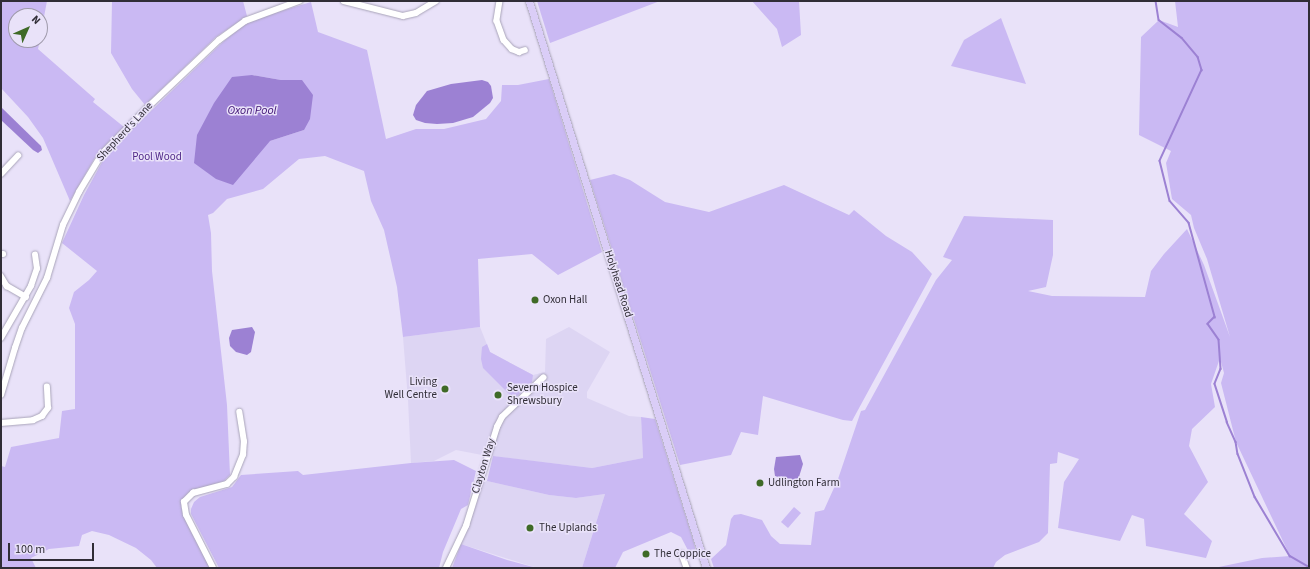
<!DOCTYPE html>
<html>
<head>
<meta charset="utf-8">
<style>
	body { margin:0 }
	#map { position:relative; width:1310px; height:569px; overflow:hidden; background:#e9e2f9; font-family:"Source Sans 3",sans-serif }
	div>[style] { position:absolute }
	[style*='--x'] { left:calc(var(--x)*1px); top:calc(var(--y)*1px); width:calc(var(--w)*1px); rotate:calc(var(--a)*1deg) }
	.built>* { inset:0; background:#ddd5f3 }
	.green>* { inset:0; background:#cab9f3 }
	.water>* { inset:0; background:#9c81d3 }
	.stream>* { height:1.5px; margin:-0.75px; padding:0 0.75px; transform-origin:0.75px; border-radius:0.75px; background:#9c81d3 }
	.roads { filter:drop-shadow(0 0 1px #a9a4b9) drop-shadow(0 0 1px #a9a4b9) }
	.minor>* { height:5.5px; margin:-2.75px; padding:0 2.75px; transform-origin:2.75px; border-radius:2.75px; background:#fff }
	.major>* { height:7px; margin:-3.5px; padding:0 3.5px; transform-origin:3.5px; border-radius:3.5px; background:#dacdf7 }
	.dots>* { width:11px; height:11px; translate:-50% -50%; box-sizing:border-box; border:2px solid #e9e2f9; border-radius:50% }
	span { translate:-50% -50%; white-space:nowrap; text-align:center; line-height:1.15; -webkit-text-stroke:3px #e9e2f9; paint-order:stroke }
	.street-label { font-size:11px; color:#302d36 }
	.park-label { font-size:11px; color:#512989 }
	.poi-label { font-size:11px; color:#302d36 }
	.left { translate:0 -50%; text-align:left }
	.right { translate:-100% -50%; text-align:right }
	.water-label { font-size:12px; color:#411475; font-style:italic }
	.frame { position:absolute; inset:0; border:2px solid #302d36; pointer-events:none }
	.north { position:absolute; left:8px; top:8px; width:40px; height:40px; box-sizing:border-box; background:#e9e2f9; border:1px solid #9f9aab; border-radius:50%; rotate:45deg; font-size:11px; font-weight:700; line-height:16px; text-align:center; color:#302d36 }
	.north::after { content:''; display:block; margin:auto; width:14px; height:18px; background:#3f6a27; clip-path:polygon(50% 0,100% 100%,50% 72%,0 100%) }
	.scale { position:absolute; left:8px; top:543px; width:86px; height:18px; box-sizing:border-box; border:2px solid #302d36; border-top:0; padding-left:5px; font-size:12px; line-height:14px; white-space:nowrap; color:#302d36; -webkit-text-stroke:3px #e9e2f9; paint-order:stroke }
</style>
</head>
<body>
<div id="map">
	<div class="built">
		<i style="clip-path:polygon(480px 327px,490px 352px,533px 375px,545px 372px,546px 339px,569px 327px,610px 352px,587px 392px,587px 398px,629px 416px,641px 417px,643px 458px,592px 468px,482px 455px,456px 450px,434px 461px,411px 463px,408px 400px,403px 337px)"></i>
		<i style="clip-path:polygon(487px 481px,549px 495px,576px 498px,605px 494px,582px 568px,537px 568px,461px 544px,482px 482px)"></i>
	</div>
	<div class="green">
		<i style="clip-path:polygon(1px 1px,47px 1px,40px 38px,40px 16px,16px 16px,16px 40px,40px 40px,38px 49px,95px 99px,93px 102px,124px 127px,97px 154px,70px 201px,43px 138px,28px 117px,1px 88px)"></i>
		<i style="clip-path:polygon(112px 1px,243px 1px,247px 16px,216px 37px,145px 105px,132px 89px,111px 53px)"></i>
		<i style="clip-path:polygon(537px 1px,660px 1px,550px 43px)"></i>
		<i style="clip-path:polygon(752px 1px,799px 1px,801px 35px,782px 47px,777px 29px)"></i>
		<i style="clip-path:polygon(1175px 1px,1309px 1px,1309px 568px,1214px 568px,1262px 558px,1290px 556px,1236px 442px,1221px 383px,1224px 373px,1220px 358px,1211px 384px,1215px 407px,1192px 429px,1189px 446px,1208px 482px,1184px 514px,1212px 541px,1206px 558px,1146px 546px,1144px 519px,1132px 515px,1120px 541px,1058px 528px,1064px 482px,1079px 459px,1058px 452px,1057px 463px,1050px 464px,1048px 533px,1039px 542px,1005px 555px,996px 562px,993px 568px,714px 568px,711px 559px,726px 545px,731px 519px,734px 515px,741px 514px,762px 520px,771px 536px,780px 544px,811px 545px,815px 512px,824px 510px,838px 479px,861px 411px,865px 410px,936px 280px,952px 260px,943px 257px,964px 216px,1053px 220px,1053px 255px,1046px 287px,1028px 291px,1052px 296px,1145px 297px,1151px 271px,1164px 254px,1187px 229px,1204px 265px,1230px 337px,1207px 259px,1194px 228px,1191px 215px,1172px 199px,1166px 163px,1171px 151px,1139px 135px,1141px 37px,1159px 20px,1178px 27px)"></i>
		<i style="clip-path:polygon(evenodd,311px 2px,318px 32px,367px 50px,386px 139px,416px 129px,444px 129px,486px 119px,501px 101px,502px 85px,518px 85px,549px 79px,602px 252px,558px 275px,532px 254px,478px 259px,480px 327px,403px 337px,397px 287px,384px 230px,371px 201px,364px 171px,325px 156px,299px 159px,263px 189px,227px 199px,213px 213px,208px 215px,211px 233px,212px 271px,227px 405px,230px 475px,224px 481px,195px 490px,188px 493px,181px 507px,212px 568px,157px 568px,151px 560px,136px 548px,109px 535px,92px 531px,82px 535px,79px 546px,49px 549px,31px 558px,36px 568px,1px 568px,1px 466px,5px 467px,11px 447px,59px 438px,62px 411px,75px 409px,75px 324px,69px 308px,74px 292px,89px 280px,97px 271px,62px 243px,84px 195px,107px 153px,224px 41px,244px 25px,258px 18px,311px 2px,252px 75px,281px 80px,302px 80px,304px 130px,270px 141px,252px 75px)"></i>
		<i style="clip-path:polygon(1001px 18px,1026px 84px,951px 66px,964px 40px)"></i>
		<i style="clip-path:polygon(614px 174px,630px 180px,665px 202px,709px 212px,784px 185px,849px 215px,854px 210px,886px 236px,912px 252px,932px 274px,852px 421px,843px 420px,763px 396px,758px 435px,741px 432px,731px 455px,680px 465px,590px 180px)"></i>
		<i style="clip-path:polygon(487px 344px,490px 352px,533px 375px,532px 382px,514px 399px,483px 368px,481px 359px,482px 347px)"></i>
		<i style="clip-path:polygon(641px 417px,655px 419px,694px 543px,697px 558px,693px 560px,681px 537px,671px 532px,623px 552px,615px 568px,582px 568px,605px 494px,576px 498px,549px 495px,487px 481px,493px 456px,592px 468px,643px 458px)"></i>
		<i style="clip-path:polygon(454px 460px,476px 471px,468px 505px,461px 509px,443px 552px,439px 568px,219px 568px,191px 514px,191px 509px,194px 502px,200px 497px,232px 487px,241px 475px,298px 471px,303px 475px,411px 463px)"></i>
		<i style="clip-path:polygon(794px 507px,801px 513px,788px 528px,781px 522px)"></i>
		<i style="clip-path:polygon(461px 544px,507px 560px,537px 568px,452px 568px)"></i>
	</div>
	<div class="water">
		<i style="clip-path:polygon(252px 75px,281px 80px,302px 80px,313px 95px,310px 119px,304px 130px,270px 141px,233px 185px,216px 179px,194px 163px,197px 135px,214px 103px,232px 77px)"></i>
		<i style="clip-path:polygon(482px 80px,488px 82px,491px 86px,493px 98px,490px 103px,473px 117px,453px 123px,437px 124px,425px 123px,416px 120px,413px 115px,416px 105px,427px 91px,451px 84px)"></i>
		<i style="clip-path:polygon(1px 107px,41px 146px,42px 150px,38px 153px,33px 150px,1px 120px)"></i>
		<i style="clip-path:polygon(252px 327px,255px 332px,251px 352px,247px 355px,236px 352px,230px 346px,229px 338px,232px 330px)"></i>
		<i style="clip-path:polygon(800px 455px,803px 464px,798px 480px,788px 480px,775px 476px,774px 469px,776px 457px)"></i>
	</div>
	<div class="stream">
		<i style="--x:1156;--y:1;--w:19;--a:81"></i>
		<i style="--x:1159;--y:20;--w:29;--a:38"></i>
		<i style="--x:1182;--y:38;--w:25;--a:50"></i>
		<i style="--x:1198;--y:57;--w:14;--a:73"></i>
		<i style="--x:1202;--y:70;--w:100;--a:114.8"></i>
		<i style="--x:1160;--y:161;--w:41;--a:76"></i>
		<i style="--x:1170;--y:201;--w:29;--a:49"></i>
		<i style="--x:1189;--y:223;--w:98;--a:74.5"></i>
		<i style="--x:1215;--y:317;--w:10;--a:135"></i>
		<i style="--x:1208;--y:324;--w:19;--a:55"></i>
		<i style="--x:1219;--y:340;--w:29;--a:86"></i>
		<i style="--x:1221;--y:369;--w:16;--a:112"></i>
		<i style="--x:1215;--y:384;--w:40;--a:72"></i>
		<i style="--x:1227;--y:422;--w:22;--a:66"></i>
		<i style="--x:1236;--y:442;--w:12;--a:81"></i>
		<i style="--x:1238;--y:454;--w:46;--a:68.4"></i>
		<i style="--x:1255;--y:497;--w:69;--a:59.3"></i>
		<i style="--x:1290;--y:556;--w:22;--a:30"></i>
	</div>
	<div class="roads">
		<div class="minor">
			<i style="--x:344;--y:1;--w:61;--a:14.3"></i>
			<i style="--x:403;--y:16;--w:13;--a:-13"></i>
			<i style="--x:416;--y:13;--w:23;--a:-31"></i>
			<i style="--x:500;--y:1;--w:20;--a:99"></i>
			<i style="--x:497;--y:21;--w:20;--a:70"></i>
			<i style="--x:504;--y:40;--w:12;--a:48"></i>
			<i style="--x:512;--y:49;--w:8;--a:23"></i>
			<i style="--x:519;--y:52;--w:6;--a:-18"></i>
			<i style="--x:1;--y:174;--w:25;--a:-47"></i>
			<i style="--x:1;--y:254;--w:2;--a:0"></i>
			<i style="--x:1;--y:276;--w:12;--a:59"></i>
			<i style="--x:7;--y:286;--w:22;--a:30"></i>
			<i style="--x:1;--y:338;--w:60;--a:-60"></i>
			<i style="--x:31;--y:286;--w:18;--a:-71"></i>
			<i style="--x:37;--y:269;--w:14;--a:-98"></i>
			<i style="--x:1;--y:395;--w:49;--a:-73.4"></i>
			<i style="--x:15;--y:348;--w:21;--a:-71"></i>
			<i style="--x:22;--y:328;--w:56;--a:-63.4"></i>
			<i style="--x:47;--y:278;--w:55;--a:-73.2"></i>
			<i style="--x:63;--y:225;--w:37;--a:-64"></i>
			<i style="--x:79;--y:192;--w:44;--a:-58.8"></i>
			<i style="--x:102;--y:154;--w:63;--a:-45.6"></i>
			<i style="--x:146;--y:109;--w:100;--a:-43.4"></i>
			<i style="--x:219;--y:40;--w:32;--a:-36"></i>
			<i style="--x:245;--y:21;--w:58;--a:-20.3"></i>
			<i style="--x:1;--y:423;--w:32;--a:-5"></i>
			<i style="--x:33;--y:420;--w:10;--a:-24"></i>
			<i style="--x:42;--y:416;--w:10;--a:-53"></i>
			<i style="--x:48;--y:408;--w:21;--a:-93"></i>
			<i style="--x:682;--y:554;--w:15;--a:70"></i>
			<i style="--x:213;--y:568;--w:59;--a:-117"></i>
			<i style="--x:186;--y:515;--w:13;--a:-99"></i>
			<i style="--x:184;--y:502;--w:13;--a:-45"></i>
			<i style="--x:193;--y:493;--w:35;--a:-15"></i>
			<i style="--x:227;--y:484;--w:10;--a:-45"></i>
			<i style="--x:234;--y:477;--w:24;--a:-68"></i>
			<i style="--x:243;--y:455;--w:13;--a:-86"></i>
			<i style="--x:244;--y:442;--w:30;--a:-99"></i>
			<i style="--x:446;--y:568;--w:47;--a:-64.5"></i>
			<i style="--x:466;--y:526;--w:104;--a:-72.6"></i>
			<i style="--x:497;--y:427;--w:11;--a:-63"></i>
			<i style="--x:502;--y:417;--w:57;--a:-43.6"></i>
		</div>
		<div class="major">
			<i style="--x:529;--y:1;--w:594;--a:72.66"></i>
		</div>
	</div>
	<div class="dots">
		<i style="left:535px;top:300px;background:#3f6a27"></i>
		<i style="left:445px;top:389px;background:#3f6a27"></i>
		<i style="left:498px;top:395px;background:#3f6a27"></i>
		<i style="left:760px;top:483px;background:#3f6a27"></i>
		<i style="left:530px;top:528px;background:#3f6a27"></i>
		<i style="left:646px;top:554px;background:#3f6a27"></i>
	</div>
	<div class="street-label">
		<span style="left:125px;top:132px;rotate:-47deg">Shepherd's Lane</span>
		<span style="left:618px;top:284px;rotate:72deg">Holyhead Road</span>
		<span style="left:484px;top:466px;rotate:-73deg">Clayton Way</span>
	</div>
	<div class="park-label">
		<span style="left:157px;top:157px">Pool Wood</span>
	</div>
	<div class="poi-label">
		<span class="left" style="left:543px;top:300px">Oxon Hall</span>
		<span class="right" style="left:437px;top:389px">Living<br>Well Centre</span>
		<span class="left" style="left:507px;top:395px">Severn Hospice<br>Shrewsbury</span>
		<span class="left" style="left:768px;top:483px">Udlington Farm</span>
		<span class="left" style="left:539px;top:528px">The Uplands</span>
		<span class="left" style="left:654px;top:554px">The Coppice</span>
	</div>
	<div class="water-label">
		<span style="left:252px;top:111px">Oxon Pool</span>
	</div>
	<div class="frame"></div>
	<div class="north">N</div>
	<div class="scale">100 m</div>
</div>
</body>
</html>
